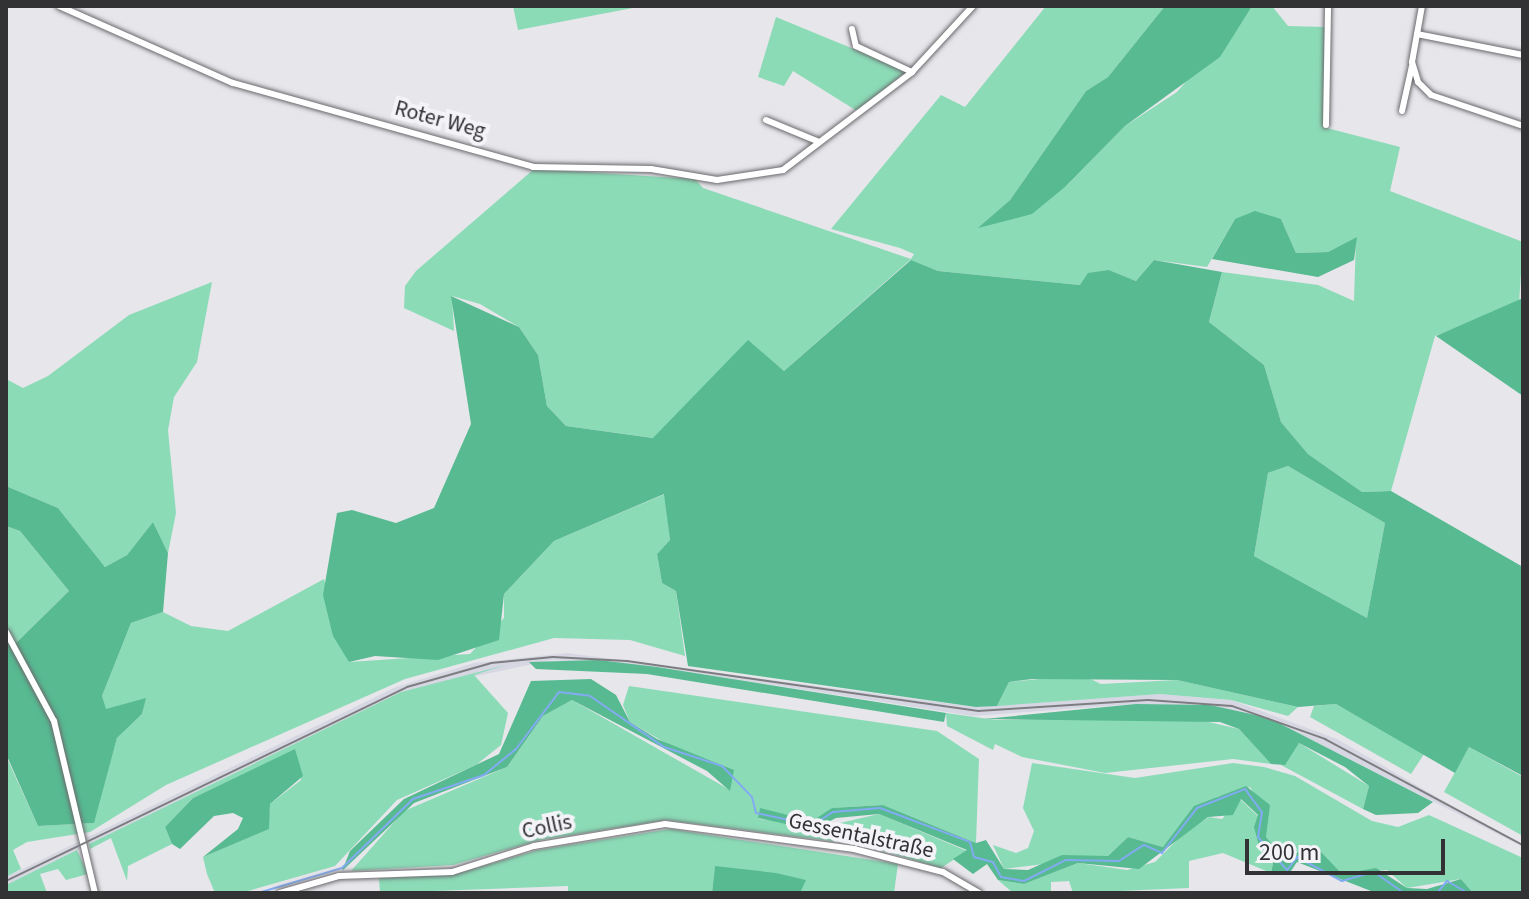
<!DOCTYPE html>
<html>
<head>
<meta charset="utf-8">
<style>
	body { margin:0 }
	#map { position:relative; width:1529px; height:899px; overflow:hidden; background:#e6e6eb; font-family:"Source Sans 3",sans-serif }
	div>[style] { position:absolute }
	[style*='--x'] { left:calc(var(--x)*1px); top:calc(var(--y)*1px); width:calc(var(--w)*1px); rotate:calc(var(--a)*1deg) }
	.built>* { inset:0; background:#d7d7e3 }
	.green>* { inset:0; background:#8cdbb7 }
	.forest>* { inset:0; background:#57ba91 }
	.stream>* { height:2px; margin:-1px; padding:0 1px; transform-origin:1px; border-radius:1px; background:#82abf1 }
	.roads { filter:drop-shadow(0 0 2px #6a6a6e) drop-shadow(0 0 2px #6a6a6e) }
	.street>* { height:6px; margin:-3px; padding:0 3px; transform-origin:3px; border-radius:3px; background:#fff }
	.rail>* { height:2px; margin:-1px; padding:0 1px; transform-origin:1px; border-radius:1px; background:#7d7d81 }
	span { translate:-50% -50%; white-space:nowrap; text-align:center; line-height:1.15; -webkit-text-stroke:8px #f3f3f8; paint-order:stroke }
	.street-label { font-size:22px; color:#323234 }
	.frame { position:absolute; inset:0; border:8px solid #323234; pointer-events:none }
	.scale { position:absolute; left:1245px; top:839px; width:200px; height:36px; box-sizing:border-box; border:4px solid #323234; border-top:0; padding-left:10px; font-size:24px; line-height:28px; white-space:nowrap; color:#323234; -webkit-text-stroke:6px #f3f3f8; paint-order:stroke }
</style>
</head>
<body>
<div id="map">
	<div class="built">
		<i style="clip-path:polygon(567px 653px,976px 707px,1160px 694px,1231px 700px,1337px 739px,1523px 847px,1269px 718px,1136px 704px,973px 716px,657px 667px,552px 660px,401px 692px,6px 885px,6px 877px,396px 687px,474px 663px)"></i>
	</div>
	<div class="green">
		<i style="clip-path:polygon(513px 6px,643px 6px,518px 30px)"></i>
		<i style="clip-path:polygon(1046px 6px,1165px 6px,1108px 77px,1086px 91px,1010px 200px,980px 227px,1066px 186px,1125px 126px,1177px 92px,1252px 6px,1272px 6px,1288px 26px,1326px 27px,1323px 127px,1400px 147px,1390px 191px,1523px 242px,1519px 304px,1435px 336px,1391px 491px,1362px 492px,1308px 454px,1281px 422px,1264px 365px,1209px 322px,1222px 272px,1318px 285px,1354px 301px,1356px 238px,1328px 252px,1296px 253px,1281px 219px,1235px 219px,1207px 267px,1154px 260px,1136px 281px,1109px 270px,1080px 285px,938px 271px,910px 260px,784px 371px,748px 341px,654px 438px,566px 426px,547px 406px,538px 355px,519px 327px,480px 304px,452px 296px,454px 331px,404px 308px,405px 286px,416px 271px,534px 169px,695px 179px,703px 188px,911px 259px,914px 254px,900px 248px,831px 229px,941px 95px,965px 107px)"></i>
		<i style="clip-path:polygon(776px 17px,907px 71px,857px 111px,793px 71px,784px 86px,758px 77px)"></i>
		<i style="clip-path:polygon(212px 282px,197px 362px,174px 397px,168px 430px,176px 513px,168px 553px,153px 522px,127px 555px,105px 567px,58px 508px,6px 486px,6px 379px,23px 388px,48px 376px,129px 315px)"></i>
		<i style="clip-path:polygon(1288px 466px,1385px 523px,1367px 618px,1254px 556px,1268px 473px)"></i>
		<i style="clip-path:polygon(665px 494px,670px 540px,657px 554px,662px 583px,676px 591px,685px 656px,630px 640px,554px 638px,405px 679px,166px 785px,90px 832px,27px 842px,13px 850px,21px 869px,6px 877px,6px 756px,38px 826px,93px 823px,117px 738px,142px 714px,145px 699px,105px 710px,102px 696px,131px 623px,163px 612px,191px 626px,228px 631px,324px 579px,349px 662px,470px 654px,504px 618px,504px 594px,554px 541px)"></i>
		<i style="clip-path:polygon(6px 526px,20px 531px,69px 591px,15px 644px,6px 635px)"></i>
		<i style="clip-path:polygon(506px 665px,474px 675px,508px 713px,501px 745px,476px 765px,397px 800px,335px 866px,241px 893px,215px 893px,207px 874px,203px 857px,268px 829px,270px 804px,301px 780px,295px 750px,193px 798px,165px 827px,172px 844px,128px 866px,127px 881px,111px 838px,90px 849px,89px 844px,401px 692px)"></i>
		<i style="clip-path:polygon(1082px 675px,1101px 684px,1177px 680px,1298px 707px,1288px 716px,1231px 700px,1160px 694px,997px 706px,1009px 682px)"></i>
		<i style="clip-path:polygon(629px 686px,937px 731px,979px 759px,976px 843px,883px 805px,833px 808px,812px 821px,760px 809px,759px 819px,827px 826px,879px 814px,967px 851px,941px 868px,863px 845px,666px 820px,540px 840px,453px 865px,351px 871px,404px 811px,507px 767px,543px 716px,572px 700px,730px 790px,733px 770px,674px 748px,630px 722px,623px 705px)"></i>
		<i style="clip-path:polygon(1336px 704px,1424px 754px,1411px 774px,1310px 717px,1314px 706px)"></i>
		<i style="clip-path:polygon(946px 713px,996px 720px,1187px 717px,1239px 729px,1271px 764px,1233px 759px,1105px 773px,1022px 757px,995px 744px,993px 750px,947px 726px)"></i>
		<i style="clip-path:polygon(1299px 743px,1369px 786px,1363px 809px,1281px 765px)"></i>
		<i style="clip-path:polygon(1469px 747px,1523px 777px,1523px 836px,1444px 792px)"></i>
		<i style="clip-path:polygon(1032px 763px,1135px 778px,1233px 763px,1264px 767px,1295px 776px,1372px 821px,1398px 827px,1429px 815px,1523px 858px,1523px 893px,1473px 893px,1461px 879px,1407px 888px,1387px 870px,1342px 875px,1296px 852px,1285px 859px,1266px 837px,1267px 813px,1250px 787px,1217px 797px,1163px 847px,1128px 837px,1108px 856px,1004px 869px,993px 845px,1016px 853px,1028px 848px,1034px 831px,1023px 808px)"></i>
		<i style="clip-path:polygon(1240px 799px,1258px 816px,1274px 858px,1271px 873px,1223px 853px,1189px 861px,1189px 888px,1073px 893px,1069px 881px,1051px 882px,1051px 893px,1013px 893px,998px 880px,1024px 884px,1078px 863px,1127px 870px,1155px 862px,1183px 834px,1209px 817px,1222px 819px)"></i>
		<i style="clip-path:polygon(670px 829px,898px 864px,894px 893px,800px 893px,805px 880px,715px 867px,712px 893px,568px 893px,568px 886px,380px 893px,379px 878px,453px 875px,538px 850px)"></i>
		<i style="clip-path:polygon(77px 850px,88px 874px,66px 880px,58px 869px,40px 874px,47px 893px,6px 893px,6px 885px)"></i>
	</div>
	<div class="forest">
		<i style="clip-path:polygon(1165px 6px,1252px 6px,1220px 57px,1125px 126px,1066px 186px,1032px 214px,978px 228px,1010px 200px,1086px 91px,1108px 77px)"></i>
		<i style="clip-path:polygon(1255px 211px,1281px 219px,1296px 253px,1328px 252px,1357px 237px,1354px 260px,1318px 277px,1212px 259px,1235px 219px)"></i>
		<i style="clip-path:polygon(evenodd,911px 260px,938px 271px,1080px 285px,1088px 273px,1109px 270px,1136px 281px,1154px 260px,1222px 272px,1209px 322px,1264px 365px,1281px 422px,1308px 454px,1362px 492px,1391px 491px,1523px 567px,1523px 776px,1469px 747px,1455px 773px,1336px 704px,1298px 707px,1177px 680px,1032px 679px,1009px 682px,997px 706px,976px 707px,688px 666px,676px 591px,662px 583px,657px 554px,670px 540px,664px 494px,554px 541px,504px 594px,499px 640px,438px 660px,375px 656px,349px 662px,333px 636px,323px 595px,337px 513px,352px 510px,396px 523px,434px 508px,471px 424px,451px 296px,519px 327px,538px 355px,547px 406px,566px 426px,653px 438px,748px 340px,784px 371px,911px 260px,1288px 466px,1385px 523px,1367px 618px,1254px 556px,1268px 473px,1288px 466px)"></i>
		<i style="clip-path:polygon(1523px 298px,1523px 396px,1436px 336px)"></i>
		<i style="clip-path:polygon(6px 486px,58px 508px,105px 567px,127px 555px,153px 522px,168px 553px,163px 612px,131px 623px,102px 696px,106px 709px,146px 698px,142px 714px,117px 738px,94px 823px,38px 826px,6px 754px,6px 635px,15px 644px,69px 591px,20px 531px,6px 526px)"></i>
		<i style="clip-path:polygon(598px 660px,657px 667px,946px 713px,944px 722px,647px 674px,536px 669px,529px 662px)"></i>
		<i style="clip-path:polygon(591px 679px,616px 695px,630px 722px,657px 739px,734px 770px,730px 791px,707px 771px,572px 700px,543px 716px,507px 767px,414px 803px,342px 871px,350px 851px,404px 799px,499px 754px,531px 681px)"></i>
		<i style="clip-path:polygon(1136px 704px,1210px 705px,1269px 718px,1433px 802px,1418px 813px,1376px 815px,1363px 809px,1369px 786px,1345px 767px,1299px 743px,1285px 765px,1271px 764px,1239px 729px,1220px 722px,984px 719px)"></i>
		<i style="clip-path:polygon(295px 749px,303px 776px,270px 804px,269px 829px,203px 857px,238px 829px,243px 818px,233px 813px,214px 816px,180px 849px,172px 844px,165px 827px,193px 798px)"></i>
		<i style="clip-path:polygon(1246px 786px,1270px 805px,1266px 837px,1285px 859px,1306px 848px,1321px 852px,1342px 874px,1376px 868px,1407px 888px,1427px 889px,1461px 879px,1473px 893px,1376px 893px,1297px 862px,1289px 874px,1271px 873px,1274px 858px,1259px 846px,1254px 827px,1258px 815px,1241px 799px,1233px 815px,1208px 817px,1139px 869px,1078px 863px,1024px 884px,998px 880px,987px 864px,973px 874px,953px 859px,967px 850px,879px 814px,836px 818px,813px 830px,758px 818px,760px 808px,812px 821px,832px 808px,883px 805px,976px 843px,986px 840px,1004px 869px,1028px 870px,1062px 855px,1108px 856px,1128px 837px,1163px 847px,1194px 806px)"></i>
		<i style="clip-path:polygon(715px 866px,776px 873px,806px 880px,800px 893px,712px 893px)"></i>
	</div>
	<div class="stream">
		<i style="--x:258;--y:893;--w:88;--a:-16.6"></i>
		<i style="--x:342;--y:868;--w:99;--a:-44.2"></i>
		<i style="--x:413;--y:799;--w:75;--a:-18.7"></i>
		<i style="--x:484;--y:775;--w:41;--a:-39.1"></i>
		<i style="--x:516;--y:749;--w:71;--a:-53"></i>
		<i style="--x:559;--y:692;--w:31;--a:7"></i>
		<i style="--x:590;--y:696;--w:90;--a:34.6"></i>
		<i style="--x:664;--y:747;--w:61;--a:18.1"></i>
		<i style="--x:722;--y:766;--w:43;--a:45.9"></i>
		<i style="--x:752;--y:797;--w:16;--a:76"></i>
		<i style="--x:756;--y:813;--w:58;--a:11.9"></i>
		<i style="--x:813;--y:825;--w:24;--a:-33"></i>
		<i style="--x:833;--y:812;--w:47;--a:-4.9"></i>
		<i style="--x:880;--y:808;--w:96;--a:20.7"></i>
		<i style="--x:970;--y:842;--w:16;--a:75"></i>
		<i style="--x:974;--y:857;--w:20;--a:15"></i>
		<i style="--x:993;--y:862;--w:17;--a:62"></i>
		<i style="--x:1001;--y:877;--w:23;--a:10"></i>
		<i style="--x:1024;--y:881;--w:47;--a:-26.6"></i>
		<i style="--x:1066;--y:860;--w:53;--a:1.1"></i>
		<i style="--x:1119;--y:861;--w:30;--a:-33"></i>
		<i style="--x:1144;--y:845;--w:20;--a:24"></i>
		<i style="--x:1162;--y:853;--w:57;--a:-52.1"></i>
		<i style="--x:1197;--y:808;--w:52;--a:-21.6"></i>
		<i style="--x:1245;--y:789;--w:29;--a:54"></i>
		<i style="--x:1262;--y:812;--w:25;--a:99"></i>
		<i style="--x:1258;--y:837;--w:44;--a:48.7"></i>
		<i style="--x:1287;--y:870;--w:16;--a:-52"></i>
		<i style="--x:1297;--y:857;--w:51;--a:28.1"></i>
		<i style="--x:1342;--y:881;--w:33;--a:-16"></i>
		<i style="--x:1374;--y:872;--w:37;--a:35"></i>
		<i style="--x:1437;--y:893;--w:16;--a:-50"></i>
		<i style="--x:1447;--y:881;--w:24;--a:30"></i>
	</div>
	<div class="roads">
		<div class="street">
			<i style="--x:59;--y:6;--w:190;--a:23.9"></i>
			<i style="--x:233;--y:83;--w:312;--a:15.6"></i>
			<i style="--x:533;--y:167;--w:118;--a:1"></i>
			<i style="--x:651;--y:169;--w:67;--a:9.5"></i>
			<i style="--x:717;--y:180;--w:67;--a:-8.6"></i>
			<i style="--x:783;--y:170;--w:162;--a:-37.2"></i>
			<i style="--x:912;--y:72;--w:90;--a:-47.3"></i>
			<i style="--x:1422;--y:6;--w:57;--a:100.1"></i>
			<i style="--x:1412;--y:62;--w:21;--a:73"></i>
			<i style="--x:1418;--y:82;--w:18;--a:45"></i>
			<i style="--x:1431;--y:95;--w:97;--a:18.6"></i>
			<i style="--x:852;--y:29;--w:17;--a:77"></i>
			<i style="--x:856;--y:46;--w:62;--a:24.9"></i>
			<i style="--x:1417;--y:34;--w:108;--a:11.2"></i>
			<i style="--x:1402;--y:111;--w:46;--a:-77.5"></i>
			<i style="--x:766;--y:120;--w:57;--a:22.5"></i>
			<i style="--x:1326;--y:125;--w:119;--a:-89"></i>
			<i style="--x:6;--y:632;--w:101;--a:61.7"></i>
			<i style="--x:54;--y:721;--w:177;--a:76.6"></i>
			<i style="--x:280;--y:893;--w:61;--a:-16.1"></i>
			<i style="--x:339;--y:876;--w:113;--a:-2"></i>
			<i style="--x:452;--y:872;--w:86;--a:-17.6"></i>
			<i style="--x:534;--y:846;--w:133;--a:-9.5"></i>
			<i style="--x:665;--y:824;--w:191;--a:7.5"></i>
			<i style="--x:854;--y:849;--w:92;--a:14.5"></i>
			<i style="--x:943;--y:872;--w:42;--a:30.3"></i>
		</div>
	</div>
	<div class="rail">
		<i style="--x:6;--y:881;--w:445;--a:-25.8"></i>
		<i style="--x:407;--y:687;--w:87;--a:-15.9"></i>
		<i style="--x:491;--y:663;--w:62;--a:-5.5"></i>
		<i style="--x:553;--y:657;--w:74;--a:3.1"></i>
		<i style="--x:627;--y:661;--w:355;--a:8.1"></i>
		<i style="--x:978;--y:711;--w:170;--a:-3.7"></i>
		<i style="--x:1148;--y:700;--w:84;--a:4.1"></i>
		<i style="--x:1232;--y:706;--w:99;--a:19.5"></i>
		<i style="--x:1325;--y:739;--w:225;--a:28.2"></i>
	</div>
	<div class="street-label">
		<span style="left:440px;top:120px;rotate:15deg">Roter Weg</span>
		<span style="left:547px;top:827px;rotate:-12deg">Collis</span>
		<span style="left:861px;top:836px;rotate:12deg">Gessentalstraße</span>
	</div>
	<div class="frame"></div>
	<div class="scale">200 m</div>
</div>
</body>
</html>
